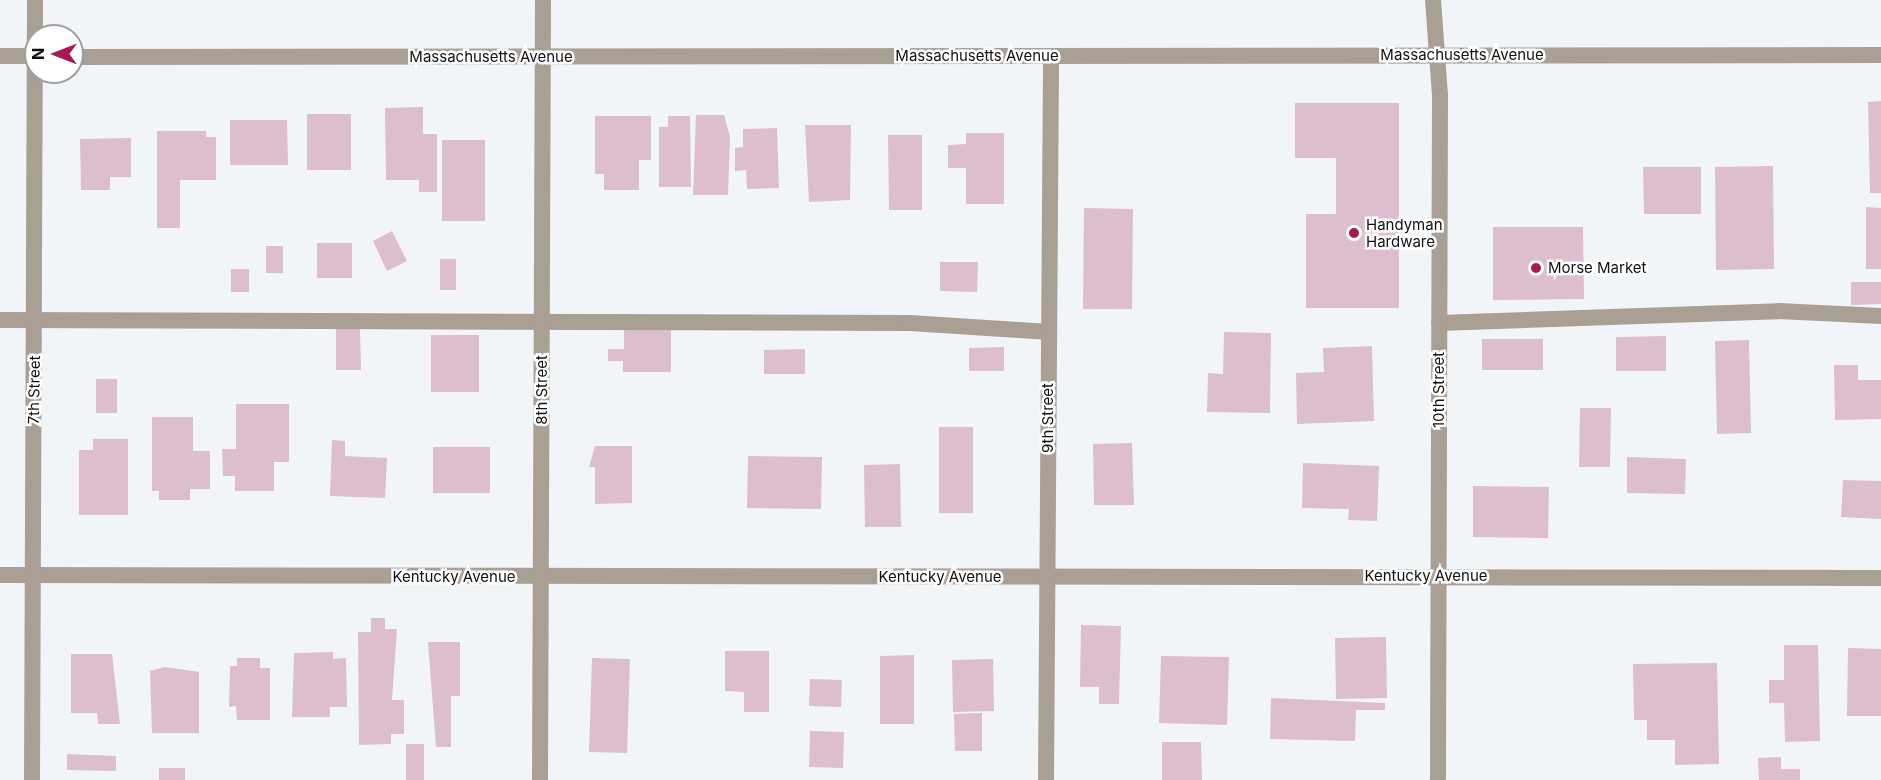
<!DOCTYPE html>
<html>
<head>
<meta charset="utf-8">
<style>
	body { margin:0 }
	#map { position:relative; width:1881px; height:780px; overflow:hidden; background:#f2f5f8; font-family:Inter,sans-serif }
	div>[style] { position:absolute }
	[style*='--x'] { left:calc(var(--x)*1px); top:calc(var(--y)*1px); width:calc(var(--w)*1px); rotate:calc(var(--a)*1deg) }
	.building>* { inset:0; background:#dcbecf }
	.service>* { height:16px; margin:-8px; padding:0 8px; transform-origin:8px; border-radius:8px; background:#a99f95 }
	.minor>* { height:16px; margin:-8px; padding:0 8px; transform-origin:8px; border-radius:8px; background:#a99f95 }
	.tertiary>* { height:16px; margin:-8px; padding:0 8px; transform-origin:8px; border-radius:8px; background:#a99f95 }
	.dots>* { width:16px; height:16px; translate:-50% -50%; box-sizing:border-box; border:3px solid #fff; border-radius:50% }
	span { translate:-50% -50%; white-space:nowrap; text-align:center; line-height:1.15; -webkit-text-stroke:5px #fff; paint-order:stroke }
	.street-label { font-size:15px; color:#0f1011 }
	.poi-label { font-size:15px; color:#0f1011 }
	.left { translate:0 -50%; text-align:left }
	.north { position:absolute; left:24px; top:24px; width:60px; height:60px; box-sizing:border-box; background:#fff; border:2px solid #9f9fa0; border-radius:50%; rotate:270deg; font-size:16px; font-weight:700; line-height:24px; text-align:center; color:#0f1011 }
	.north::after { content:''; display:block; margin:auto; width:21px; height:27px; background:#a81855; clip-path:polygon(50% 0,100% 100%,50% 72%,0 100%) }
</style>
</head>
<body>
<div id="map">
	<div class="building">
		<i style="clip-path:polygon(1881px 101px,1881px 193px,1870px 193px,1868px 102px)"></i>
		<i style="clip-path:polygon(1295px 103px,1399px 103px,1399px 308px,1306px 308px,1306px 214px,1336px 214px,1336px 158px,1295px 158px)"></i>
		<i style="clip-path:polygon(423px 107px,423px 134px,437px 134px,437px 192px,419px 192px,419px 180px,386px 180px,385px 108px)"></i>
		<i style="clip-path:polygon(307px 114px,351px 114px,351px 170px,307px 170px)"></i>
		<i style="clip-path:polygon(696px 115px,724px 115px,730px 137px,728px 195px,693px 195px)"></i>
		<i style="clip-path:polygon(595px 116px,651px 116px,651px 160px,639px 160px,639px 190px,604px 190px,604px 174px,595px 174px)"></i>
		<i style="clip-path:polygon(668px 116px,690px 116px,691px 187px,659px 187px,659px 127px,668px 127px)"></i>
		<i style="clip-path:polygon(230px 120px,287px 120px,288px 165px,230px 165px)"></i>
		<i style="clip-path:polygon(805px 125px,851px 125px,850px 200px,809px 202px)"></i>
		<i style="clip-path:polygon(777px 128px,779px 188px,747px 189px,746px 170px,735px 171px,735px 148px,743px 147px,743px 129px)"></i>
		<i style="clip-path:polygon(157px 131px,206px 131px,206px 137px,216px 137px,216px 180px,180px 180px,180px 228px,157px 228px)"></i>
		<i style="clip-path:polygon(966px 133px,1004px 133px,1004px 204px,966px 204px,966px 168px,948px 168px,948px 145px,966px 144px)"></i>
		<i style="clip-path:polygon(888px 135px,922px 135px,922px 210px,889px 210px)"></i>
		<i style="clip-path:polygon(131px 138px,131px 177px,110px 177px,110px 190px,81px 190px,80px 139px)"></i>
		<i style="clip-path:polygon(442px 140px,485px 140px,485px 221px,442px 221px)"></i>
		<i style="clip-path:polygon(1773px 166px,1774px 269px,1716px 270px,1715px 167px)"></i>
		<i style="clip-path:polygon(1643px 167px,1701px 167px,1701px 214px,1644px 214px)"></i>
		<i style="clip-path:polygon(1866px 207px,1881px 208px,1881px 269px,1866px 269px)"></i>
		<i style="clip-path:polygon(1084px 208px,1133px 209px,1132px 309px,1083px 309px)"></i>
		<i style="clip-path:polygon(1493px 227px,1583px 227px,1584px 299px,1493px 300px)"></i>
		<i style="clip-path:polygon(392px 231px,407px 261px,387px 271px,373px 241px)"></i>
		<i style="clip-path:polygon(317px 243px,352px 243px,352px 278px,317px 278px)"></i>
		<i style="clip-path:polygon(266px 246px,283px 246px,283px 273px,266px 273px)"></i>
		<i style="clip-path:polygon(440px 259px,456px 259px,456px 290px,440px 290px)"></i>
		<i style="clip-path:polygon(940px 262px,978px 262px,977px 292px,940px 291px)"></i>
		<i style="clip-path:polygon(231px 269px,249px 269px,249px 292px,231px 292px)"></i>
		<i style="clip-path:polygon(1851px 282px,1881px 282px,1881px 304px,1851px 305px)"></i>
		<i style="clip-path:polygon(336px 329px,360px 329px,361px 370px,336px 370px)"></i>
		<i style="clip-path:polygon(624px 329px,671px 329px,671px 372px,623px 372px,623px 361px,608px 361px,608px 349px,624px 349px)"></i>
		<i style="clip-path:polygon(1224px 332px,1271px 333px,1270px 413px,1207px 412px,1208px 373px,1223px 374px)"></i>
		<i style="clip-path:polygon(431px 335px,479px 335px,479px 392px,431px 392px)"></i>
		<i style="clip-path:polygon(1666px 336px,1666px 371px,1616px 371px,1616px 337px)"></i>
		<i style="clip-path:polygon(1482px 339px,1543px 339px,1543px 370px,1482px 370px)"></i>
		<i style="clip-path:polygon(1749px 340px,1751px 433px,1717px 434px,1715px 341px)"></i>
		<i style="clip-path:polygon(1372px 346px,1374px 421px,1297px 424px,1296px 373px,1324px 372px,1323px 348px)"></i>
		<i style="clip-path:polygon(1004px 347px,1004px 371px,969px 371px,969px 348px)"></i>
		<i style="clip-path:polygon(805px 349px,805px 374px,764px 374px,764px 350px)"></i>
		<i style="clip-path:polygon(1834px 365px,1858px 365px,1858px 380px,1881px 380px,1881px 419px,1835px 420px)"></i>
		<i style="clip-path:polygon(96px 379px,117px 379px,117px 413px,96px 413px)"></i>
		<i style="clip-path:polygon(236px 404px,289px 404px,289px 462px,274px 462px,274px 491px,235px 491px,235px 476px,223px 476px,222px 449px,236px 449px)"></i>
		<i style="clip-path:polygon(1580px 408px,1611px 408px,1610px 467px,1579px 467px)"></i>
		<i style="clip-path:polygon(152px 417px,193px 417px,193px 451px,210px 451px,210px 489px,190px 489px,190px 500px,159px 500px,159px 491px,152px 491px)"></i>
		<i style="clip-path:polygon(939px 427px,973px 427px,973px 513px,939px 513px)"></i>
		<i style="clip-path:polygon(93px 439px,128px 439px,128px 515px,79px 515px,79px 450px,93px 450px)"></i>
		<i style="clip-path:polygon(332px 440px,345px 441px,345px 456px,387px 458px,385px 498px,330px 496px)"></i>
		<i style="clip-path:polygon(1132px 443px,1134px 505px,1094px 505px,1093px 444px)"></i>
		<i style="clip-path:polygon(595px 446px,632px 446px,632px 503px,595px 504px,595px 467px,589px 467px)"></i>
		<i style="clip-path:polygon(433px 447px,490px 447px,490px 493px,433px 493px)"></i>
		<i style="clip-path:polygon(748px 456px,822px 457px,821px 509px,747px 508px)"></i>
		<i style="clip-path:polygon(1627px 457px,1686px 459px,1685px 494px,1627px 493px)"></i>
		<i style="clip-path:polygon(1303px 463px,1379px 466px,1377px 521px,1348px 520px,1349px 509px,1302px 508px)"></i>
		<i style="clip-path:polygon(900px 464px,901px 527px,865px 527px,864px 465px)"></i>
		<i style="clip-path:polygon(1843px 480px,1881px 481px,1881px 519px,1841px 517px)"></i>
		<i style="clip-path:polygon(1473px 486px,1549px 487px,1548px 538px,1473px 537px)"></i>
		<i style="clip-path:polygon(371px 618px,385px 618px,385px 629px,397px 629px,392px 700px,404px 700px,404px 734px,391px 734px,391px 744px,359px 745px,358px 632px,371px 632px)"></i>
		<i style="clip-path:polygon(1081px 625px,1121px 626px,1119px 704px,1099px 704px,1099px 687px,1080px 687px)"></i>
		<i style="clip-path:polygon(1386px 637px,1387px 698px,1336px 699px,1335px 638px)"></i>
		<i style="clip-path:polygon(428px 642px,460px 642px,460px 696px,451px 696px,451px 747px,436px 747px)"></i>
		<i style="clip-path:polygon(1784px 645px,1818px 645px,1820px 741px,1785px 742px,1784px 703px,1769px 703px,1769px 680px,1784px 680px)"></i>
		<i style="clip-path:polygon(1848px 648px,1881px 649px,1881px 716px,1847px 716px)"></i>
		<i style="clip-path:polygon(725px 651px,769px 651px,769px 712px,744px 712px,744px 692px,725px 691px)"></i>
		<i style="clip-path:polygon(333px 652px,333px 659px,346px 658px,347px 707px,330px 707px,330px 717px,292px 717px,294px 653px)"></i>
		<i style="clip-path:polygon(71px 654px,112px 654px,120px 724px,98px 724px,97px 713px,71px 713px)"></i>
		<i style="clip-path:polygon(914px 655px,914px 724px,880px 724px,880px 656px)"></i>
		<i style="clip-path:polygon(1161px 656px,1229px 657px,1227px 725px,1159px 723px)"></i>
		<i style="clip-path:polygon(237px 658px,260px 658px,260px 668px,270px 668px,270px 720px,237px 720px,236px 706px,229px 707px,230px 666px,237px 666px)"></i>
		<i style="clip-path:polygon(592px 658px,630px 659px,627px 753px,589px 752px)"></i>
		<i style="clip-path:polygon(993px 659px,994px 711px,953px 712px,952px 660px)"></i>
		<i style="clip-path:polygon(1717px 663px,1719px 764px,1675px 765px,1675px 740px,1647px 740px,1647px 720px,1634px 720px,1633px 664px)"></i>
		<i style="clip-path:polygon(165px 667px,199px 672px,199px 733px,152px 733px,150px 671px)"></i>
		<i style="clip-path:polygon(810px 679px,842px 680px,841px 707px,809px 706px)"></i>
		<i style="clip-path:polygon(1271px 698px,1385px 703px,1385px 710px,1356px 710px,1355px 741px,1270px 739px)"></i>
		<i style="clip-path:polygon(982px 713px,982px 751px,955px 751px,954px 714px)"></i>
		<i style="clip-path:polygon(810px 731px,844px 732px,843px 768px,809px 767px)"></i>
		<i style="clip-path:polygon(1162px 742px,1201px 742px,1202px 780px,1162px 780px)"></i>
		<i style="clip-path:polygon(406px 744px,424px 744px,424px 780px,406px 780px)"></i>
		<i style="clip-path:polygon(67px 754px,116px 756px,116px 771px,67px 770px)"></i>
		<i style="clip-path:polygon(1781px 757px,1781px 769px,1800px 769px,1800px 780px,1759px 780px,1758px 758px)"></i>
		<i style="clip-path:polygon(159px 768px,185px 768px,185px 780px,159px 780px)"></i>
	</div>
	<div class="service">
		<i style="--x:0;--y:320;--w:910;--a:0.19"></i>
		<i style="--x:910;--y:323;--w:139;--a:3.7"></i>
		<i style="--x:1439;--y:323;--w:340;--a:-2"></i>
		<i style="--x:1779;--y:311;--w:102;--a:2.8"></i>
	</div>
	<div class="minor">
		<i style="--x:0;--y:56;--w:36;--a:0"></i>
		<i style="--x:72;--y:57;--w:1809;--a:-0.06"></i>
		<i style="--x:0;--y:575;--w:1881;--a:0.09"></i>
		<i style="--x:32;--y:780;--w:780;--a:-89.78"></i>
		<i style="--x:540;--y:780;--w:780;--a:-89.78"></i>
		<i style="--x:1046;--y:780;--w:724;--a:-89.6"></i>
	</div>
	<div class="tertiary">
		<i style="--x:1433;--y:0;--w:95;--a:85.8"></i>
		<i style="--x:1440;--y:95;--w:685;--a:90.17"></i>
	</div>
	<div class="dots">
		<i style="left:1354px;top:233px;background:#a81855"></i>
		<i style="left:1536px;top:268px;background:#a81855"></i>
	</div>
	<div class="street-label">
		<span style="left:1462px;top:55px">Massachusetts Avenue</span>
		<span style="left:977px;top:56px">Massachusetts Avenue</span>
		<span style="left:491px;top:57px">Massachusetts Avenue</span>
		<span style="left:34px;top:390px;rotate:-89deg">7th Street</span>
		<span style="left:542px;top:390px;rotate:-90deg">8th Street</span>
		<span style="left:1439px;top:390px;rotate:-90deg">10th Street</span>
		<span style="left:1048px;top:418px;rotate:-90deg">9th Street</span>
		<span style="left:1426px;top:576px">Kentucky Avenue</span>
		<span style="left:454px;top:577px">Kentucky Avenue</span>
		<span style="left:940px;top:577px">Kentucky Avenue</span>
	</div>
	<div class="poi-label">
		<span class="left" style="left:1366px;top:233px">Handyman<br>Hardware</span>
		<span class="left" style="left:1548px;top:268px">Morse Market</span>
	</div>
	<div class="north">N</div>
</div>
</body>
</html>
